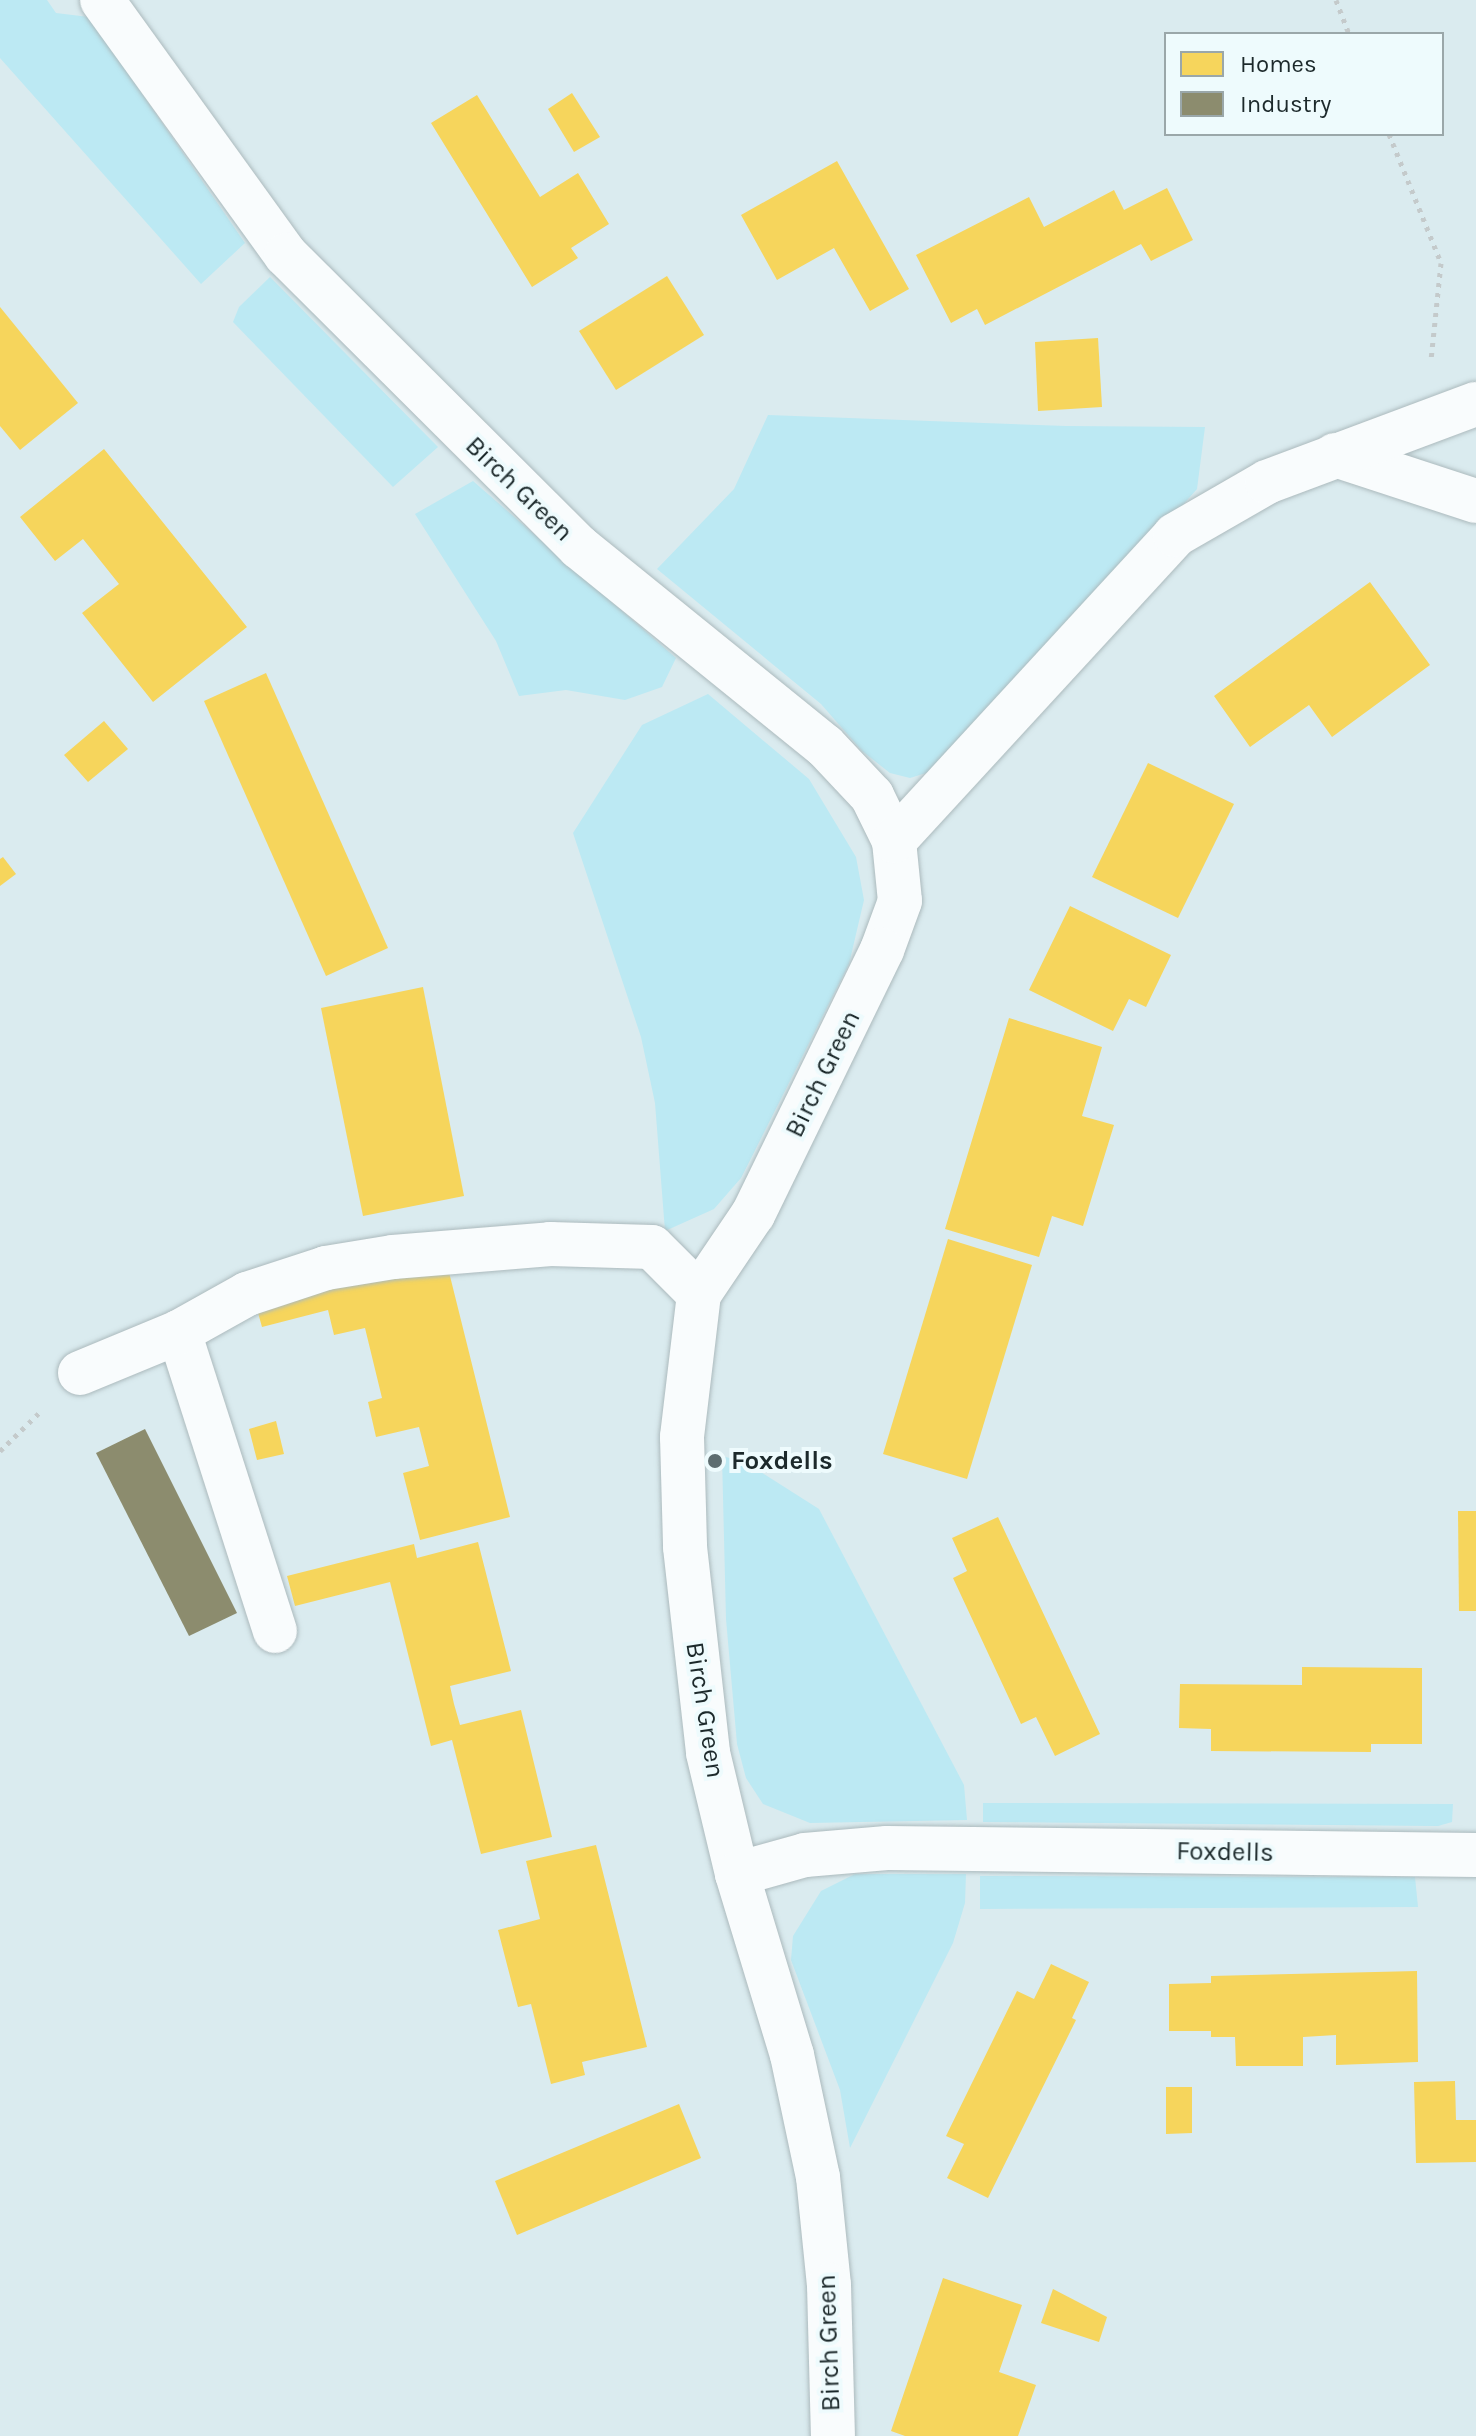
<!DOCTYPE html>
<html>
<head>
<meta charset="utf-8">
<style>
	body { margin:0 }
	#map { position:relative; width:1476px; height:2436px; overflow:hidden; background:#daebef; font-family:Karla,sans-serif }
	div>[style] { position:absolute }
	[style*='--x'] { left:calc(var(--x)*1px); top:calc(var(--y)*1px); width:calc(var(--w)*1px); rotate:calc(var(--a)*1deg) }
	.green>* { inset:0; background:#bce9f3 }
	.homes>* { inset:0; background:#f6d55c }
	.industry>* { inset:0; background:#8c8c6e }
	.path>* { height:5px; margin-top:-2.5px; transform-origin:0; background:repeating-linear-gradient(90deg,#c4cacb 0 4px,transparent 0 10px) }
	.roads { filter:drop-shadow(0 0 2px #acbabd) drop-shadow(0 0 2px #acbabd) }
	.minor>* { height:44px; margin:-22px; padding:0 22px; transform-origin:22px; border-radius:22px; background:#f9fcfd }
	.dots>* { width:22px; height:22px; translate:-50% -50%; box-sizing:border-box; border:4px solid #eefbfd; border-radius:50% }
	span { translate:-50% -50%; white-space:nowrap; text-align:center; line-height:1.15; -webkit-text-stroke:8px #eefbfd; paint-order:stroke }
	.street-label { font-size:26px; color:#1c292b }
	.poi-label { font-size:26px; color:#1c292b; font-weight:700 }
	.left { translate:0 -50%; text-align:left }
	.legend { position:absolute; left:1164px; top:32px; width:280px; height:104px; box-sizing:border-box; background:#eefbfd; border:2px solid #9aa7a9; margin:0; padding:10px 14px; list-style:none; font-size:24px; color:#1c292b }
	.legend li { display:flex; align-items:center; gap:16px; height:40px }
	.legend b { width:40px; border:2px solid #9aa7a9 }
</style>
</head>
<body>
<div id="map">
	<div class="green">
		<i style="clip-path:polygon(0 0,47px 0,56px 13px,89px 17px,245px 243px,201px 284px,0 58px)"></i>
		<i style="clip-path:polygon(270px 277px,438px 447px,393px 487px,233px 322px,239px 307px)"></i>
		<i style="clip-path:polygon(768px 415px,1066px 426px,1205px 427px,1197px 489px,952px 765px,910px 778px,890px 773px,862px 751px,821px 704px,657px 569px,734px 489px)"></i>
		<i style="clip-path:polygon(473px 481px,676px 658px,662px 687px,625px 700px,566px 690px,519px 696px,496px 641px,415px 514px)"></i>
		<i style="clip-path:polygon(708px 694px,809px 779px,856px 857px,864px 900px,849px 964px,741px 1178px,714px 1209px,665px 1231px,655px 1103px,641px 1037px,573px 833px,642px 725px)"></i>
		<i style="clip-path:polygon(722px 1456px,745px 1462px,819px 1509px,964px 1785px,967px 1820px,810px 1823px,763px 1804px,746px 1778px,737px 1744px,726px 1619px)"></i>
		<i style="clip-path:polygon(983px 1803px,1453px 1804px,1452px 1822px,1438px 1826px,983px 1822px)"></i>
		<i style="clip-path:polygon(855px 1874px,966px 1874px,965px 1903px,953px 1943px,850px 2148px,840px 2090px,791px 1960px,793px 1936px,821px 1891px)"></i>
		<i style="clip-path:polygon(980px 1876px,1415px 1877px,1418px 1907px,980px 1909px)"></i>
	</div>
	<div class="homes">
		<i style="clip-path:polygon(572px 93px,600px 137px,574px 152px,548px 109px)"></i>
		<i style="clip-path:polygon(477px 95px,540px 197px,578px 173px,609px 224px,571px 248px,578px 258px,532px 287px,431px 123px)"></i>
		<i style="clip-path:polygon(837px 161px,909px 289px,870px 311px,834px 248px,777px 280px,741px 215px)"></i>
		<i style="clip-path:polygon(1167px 188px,1193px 240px,1151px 261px,1141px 244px,985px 325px,977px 309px,951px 323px,916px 255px,1029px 197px,1044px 227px,1114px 190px,1124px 210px)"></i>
		<i style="clip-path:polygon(667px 276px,704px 335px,616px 390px,579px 331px)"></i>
		<i style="clip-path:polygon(0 307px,78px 403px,20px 450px,0 426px)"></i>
		<i style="clip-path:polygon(1098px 338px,1102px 407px,1038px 411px,1035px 342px)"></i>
		<i style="clip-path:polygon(104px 449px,247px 627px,153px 702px,82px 613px,119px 584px,83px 539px,55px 561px,20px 517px)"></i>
		<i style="clip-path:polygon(1370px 582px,1430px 665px,1332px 737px,1309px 705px,1250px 747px,1214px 696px)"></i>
		<i style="clip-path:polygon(266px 673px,388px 948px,326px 976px,204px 701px)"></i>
		<i style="clip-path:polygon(104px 721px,128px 749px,88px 782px,64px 755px)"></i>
		<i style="clip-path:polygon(1148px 763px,1234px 804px,1178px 918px,1092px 877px)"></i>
		<i style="clip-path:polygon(3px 857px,16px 874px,0 886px,0 859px)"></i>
		<i style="clip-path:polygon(1070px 906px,1171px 955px,1146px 1007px,1129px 999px,1113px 1031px,1029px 990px)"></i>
		<i style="clip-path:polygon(423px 987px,464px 1196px,363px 1216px,321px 1008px)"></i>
		<i style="clip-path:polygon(1009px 1018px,1102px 1047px,1082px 1116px,1114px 1125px,1083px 1226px,1052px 1216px,1039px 1257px,945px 1229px)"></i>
		<i style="clip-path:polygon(948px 1239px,1032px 1265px,967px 1479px,883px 1454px)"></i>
		<i style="clip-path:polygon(447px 1264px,510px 1517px,420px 1540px,403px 1473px,429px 1466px,419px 1427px,376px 1437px,368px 1402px,382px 1398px,365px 1328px,334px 1335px,328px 1310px,262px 1327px,255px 1302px)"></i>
		<i style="clip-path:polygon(276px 1421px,284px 1454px,257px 1460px,249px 1429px)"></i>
		<i style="clip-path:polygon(1458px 1511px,1476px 1511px,1476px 1611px,1459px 1611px)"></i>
		<i style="clip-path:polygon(998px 1517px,1100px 1734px,1055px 1756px,1036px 1717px,1021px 1724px,953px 1578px,967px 1571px,952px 1538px)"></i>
		<i style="clip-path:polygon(478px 1542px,511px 1671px,450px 1686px,454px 1704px,460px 1725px,521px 1710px,552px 1837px,481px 1854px,452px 1740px,431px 1746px,390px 1582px,295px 1606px,287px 1576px,414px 1544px,417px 1558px)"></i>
		<i style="clip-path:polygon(1302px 1667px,1422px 1668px,1422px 1744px,1371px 1744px,1371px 1752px,1211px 1751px,1211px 1729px,1179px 1728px,1180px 1684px,1302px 1685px)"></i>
		<i style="clip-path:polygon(596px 1845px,647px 2047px,582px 2062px,585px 2075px,551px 2084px,531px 2004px,518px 2007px,498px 1930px,540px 1919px,526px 1861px)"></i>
		<i style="clip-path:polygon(1051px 1964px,1089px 1982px,1072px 2018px,1076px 2020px,988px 2198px,947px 2178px,964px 2144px,946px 2136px,1017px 1991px,1034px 1999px)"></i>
		<i style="clip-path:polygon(1417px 1971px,1418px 2062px,1336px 2065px,1336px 2035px,1303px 2037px,1303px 2066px,1236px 2066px,1235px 2037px,1211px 2037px,1211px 2031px,1169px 2031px,1169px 1984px,1211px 1983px,1211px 1976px)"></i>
		<i style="clip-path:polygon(1455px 2081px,1456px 2120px,1476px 2120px,1476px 2162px,1416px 2163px,1414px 2082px)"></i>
		<i style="clip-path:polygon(1166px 2087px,1192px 2087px,1192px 2133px,1166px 2134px)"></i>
		<i style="clip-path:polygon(679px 2104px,701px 2158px,517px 2235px,495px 2181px)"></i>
		<i style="clip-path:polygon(943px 2278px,1022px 2305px,999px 2372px,1036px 2385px,1018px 2436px,905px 2436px,891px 2431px)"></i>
		<i style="clip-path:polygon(1053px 2289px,1107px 2317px,1099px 2342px,1041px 2323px)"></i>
	</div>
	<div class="industry">
		<i style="clip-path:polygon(145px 1429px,237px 1613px,189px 1636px,96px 1453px)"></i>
	</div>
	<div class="path">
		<i style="--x:1336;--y:0;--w:36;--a:69"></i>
		<i style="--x:1389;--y:134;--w:139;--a:68"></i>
		<i style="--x:1441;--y:263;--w:97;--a:95.9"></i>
		<i style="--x:0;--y:1451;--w:59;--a:-44.3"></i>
	</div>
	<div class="roads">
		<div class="minor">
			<i style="--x:102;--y:0;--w:314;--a:54.2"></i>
			<i style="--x:286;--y:255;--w:414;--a:44.9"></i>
			<i style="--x:579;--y:547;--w:316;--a:39"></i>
			<i style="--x:825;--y:746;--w:69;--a:46.8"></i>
			<i style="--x:872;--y:796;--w:50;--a:63.9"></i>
			<i style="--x:894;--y:841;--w:60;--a:84.3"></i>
			<i style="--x:900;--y:901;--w:52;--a:110.2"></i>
			<i style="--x:882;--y:950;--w:294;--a:116"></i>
			<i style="--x:753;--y:1214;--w:97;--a:124"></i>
			<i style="--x:699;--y:1294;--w:144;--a:96.8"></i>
			<i style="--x:682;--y:1437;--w:110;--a:88.4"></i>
			<i style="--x:685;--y:1547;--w:207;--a:83.6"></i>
			<i style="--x:708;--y:1753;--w:124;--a:76.5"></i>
			<i style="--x:737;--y:1874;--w:189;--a:73.1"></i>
			<i style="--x:792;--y:2055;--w:125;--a:78"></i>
			<i style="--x:818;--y:2177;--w:109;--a:84.2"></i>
			<i style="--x:829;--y:2285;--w:151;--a:88.5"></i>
			<i style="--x:1335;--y:455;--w:148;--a:18.1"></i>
			<i style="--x:894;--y:841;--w:415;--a:-47.4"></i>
			<i style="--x:1175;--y:535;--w:106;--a:-29.9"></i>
			<i style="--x:1267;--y:482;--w:223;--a:-20.5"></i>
			<i style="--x:179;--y:1332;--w:314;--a:72.2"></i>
			<i style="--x:80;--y:1373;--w:107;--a:-22.5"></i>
			<i style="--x:179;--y:1332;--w:78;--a:-29.2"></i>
			<i style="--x:247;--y:1294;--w:83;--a:-18.2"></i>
			<i style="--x:326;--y:1268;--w:68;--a:-9.3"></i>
			<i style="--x:393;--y:1257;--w:158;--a:-4.7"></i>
			<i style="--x:550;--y:1244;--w:102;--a:1.7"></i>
			<i style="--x:652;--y:1247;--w:66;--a:45"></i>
			<i style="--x:737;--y:1874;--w:71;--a:-15.6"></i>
			<i style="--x:805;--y:1855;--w:82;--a:-4.9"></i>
			<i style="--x:887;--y:1848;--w:589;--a:0.68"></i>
		</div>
	</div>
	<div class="dots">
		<i style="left:715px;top:1461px;background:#5e6d70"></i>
	</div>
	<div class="street-label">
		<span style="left:519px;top:489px;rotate:44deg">Birch Green</span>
		<span style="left:823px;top:1074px;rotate:-64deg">Birch Green</span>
		<span style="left:705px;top:1710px;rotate:81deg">Birch Green</span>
		<span style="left:1225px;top:1852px;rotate:1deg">Foxdells</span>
		<span style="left:829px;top:2343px;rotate:-92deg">Birch Green</span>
	</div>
	<div class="poi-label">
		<span class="left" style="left:731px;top:1461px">Foxdells</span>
	</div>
	<ul class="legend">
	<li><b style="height:22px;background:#f6d55c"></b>Homes</li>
	<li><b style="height:22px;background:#8c8c6e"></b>Industry</li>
	</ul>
</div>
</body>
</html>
